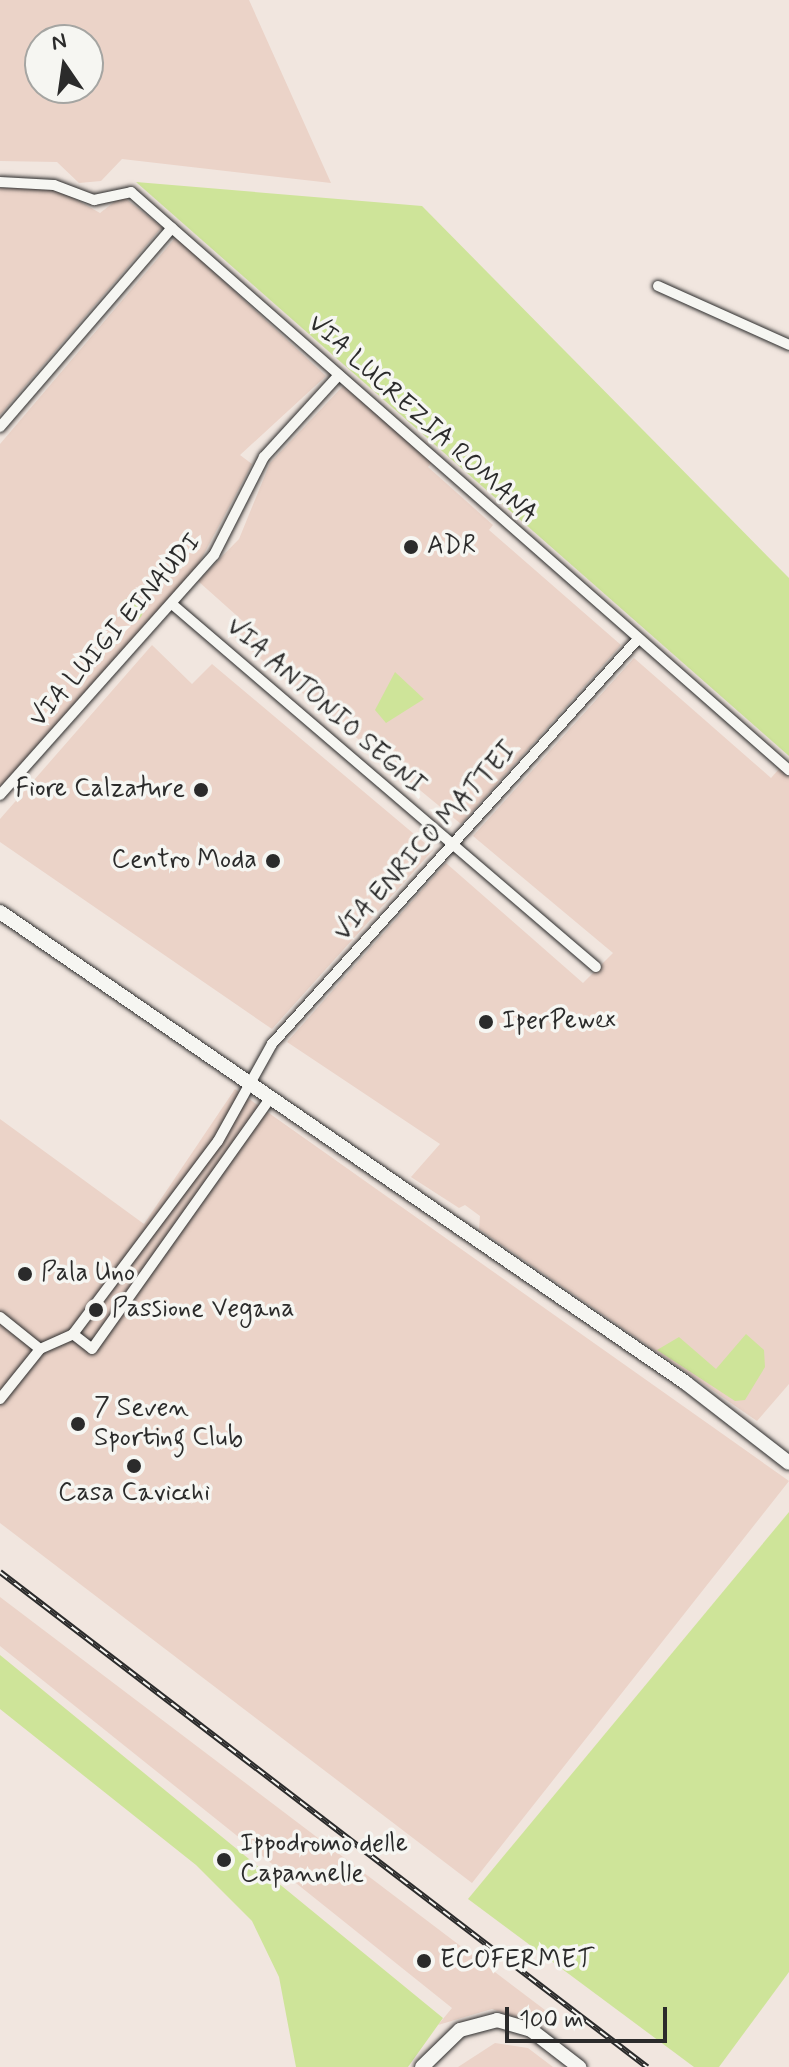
<!DOCTYPE html>
<html>
<head>
<meta charset="utf-8">
<style>
	body { margin:0 }
	#map { position:relative; width:789px; height:2067px; overflow:hidden; background:#f1e6df; font-family:Mynerve,sans-serif }
	div>[style] { position:absolute }
	[style*='--x'] { left:calc(var(--x)*1px); top:calc(var(--y)*1px); width:calc(var(--w)*1px); rotate:calc(var(--a)*1deg) }
	.built>* { inset:0; background:#ebd3c8 }
	.green>* { inset:0; background:#cee499 }
	.round { border-radius:50% }
	.roads { filter:drop-shadow(0 0 2px #2b2b2b) drop-shadow(0 0 2px #2b2b2b) }
	.street>* { height:10px; margin:-5px; padding:0 5px; transform-origin:5px; border-radius:5px; background:#f6f6f2 }
	.secondary>* { height:14px; margin:-7px; padding:0 7px; transform-origin:7px; border-radius:7px; background:#f6f6f2 }
	.rail>* { height:6px; margin-top:-3px; transform-origin:0; background:repeating-linear-gradient(90deg,#f6f6f2 0 9px,#2b2b2b 0 18px); box-sizing:border-box; border-block:2px solid #2b2b2b }
	.dots>* { width:22px; height:22px; translate:-50% -50%; box-sizing:border-box; border:4px solid #f6f6f2; border-radius:50% }
	span { translate:-50% -50%; white-space:nowrap; text-align:center; line-height:1.15; -webkit-text-stroke:7px #f6f6f2; paint-order:stroke }
	.street-label { font-size:26px; color:#2b2b2b }
	.poi-label { font-size:26px; color:#2b2b2b }
	.left { translate:0 -50%; text-align:left }
	.right { translate:-100% -50%; text-align:right }
	.north { position:absolute; left:24px; top:24px; width:80px; height:80px; box-sizing:border-box; background:#f6f6f2; border:2px solid #a5a5a2; border-radius:50%; rotate:347deg; font-size:22px; font-weight:700; line-height:32px; text-align:center; color:#2b2b2b }
	.north::after { content:''; display:block; margin:auto; width:28px; height:36px; background:#2b2b2b; clip-path:polygon(50% 0,100% 100%,50% 72%,0 100%) }
	.scale { position:absolute; left:505px; top:2007px; width:162px; height:36px; box-sizing:border-box; border:4px solid #2b2b2b; border-top:0; padding-left:10px; font-size:24px; line-height:28px; white-space:nowrap; color:#2b2b2b; -webkit-text-stroke:6px #f6f6f2; paint-order:stroke }
</style>
</head>
<body>
<div id="map">
	<div class="built">
		<i style="clip-path:polygon(evenodd,0 0,249px 0,331px 183px,122px 159px,101px 181px,79px 183px,57px 162px,0 161px,0 0,40px 40px,88px 40px,88px 88px,40px 88px,40px 40px)"></i>
		<i style="clip-path:polygon(54px 187px,100px 213px,122px 196px,162px 227px,0 415px,0 188px)"></i>
		<i style="clip-path:polygon(176px 237px,326px 376px,240px 455px,252px 464px,198px 565px,0 787px,0 444px)"></i>
		<i style="clip-path:polygon(343px 386px,433px 461px,428px 467px,493px 525px,489px 530px,621px 645px,461px 824px,232px 635px,245px 623px,198px 581px,239px 539px,270px 463px)"></i>
		<i style="clip-path:polygon(152px 645px,192px 684px,212px 664px,433px 850px,272px 1029px,0 842px,0 819px)"></i>
		<i style="clip-path:polygon(634px 658px,771px 778px,779px 769px,789px 777px,789px 1384px,757px 1421px,479px 1229px,480px 1216px,465px 1205px,459px 1208px,411px 1177px,440px 1144px,287px 1042px,446px 863px,583px 983px,613px 953px,473px 836px)"></i>
		<i style="clip-path:polygon(235px 1089px,789px 1481px,472px 1883px,0 1523px,0 1119px,144px 1224px)"></i>
		<i style="clip-path:polygon(0 1597px,545px 2010px,535px 2024px,492px 2009px,438px 2025px,452px 2008px,0 1646px)"></i>
		<i style="clip-path:polygon(495px 2043px,528px 2048px,553px 2067px,458px 2067px)"></i>
	</div>
	<div class="green">
		<i style="clip-path:polygon(136px 182px,422px 206px,789px 578px,789px 756px)"></i>
		<i class="round" style="left:119px;top:598px;width:24px;height:24px"></i>
		<i style="clip-path:polygon(395px 672px,424px 699px,386px 723px,375px 710px)"></i>
		<i style="clip-path:polygon(746px 1334px,764px 1350px,765px 1367px,745px 1400px,735px 1401px,657px 1350px,679px 1337px,716px 1369px)"></i>
		<i style="clip-path:polygon(789px 1512px,789px 1972px,719px 2067px,694px 2067px,468px 1899px)"></i>
		<i style="clip-path:polygon(0 1655px,443px 2018px,408px 2067px,296px 2067px,279px 1977px,252px 1921px,196px 1865px,0 1709px)"></i>
	</div>
	<div class="roads">
		<div class="street">
			<i style="--x:0;--y:182;--w:54;--a:3.2"></i>
			<i style="--x:54;--y:185;--w:43;--a:20.6"></i>
			<i style="--x:94;--y:200;--w:38;--a:-12"></i>
			<i style="--x:131;--y:192;--w:876;--a:41.3"></i>
			<i style="--x:658;--y:286;--w:144;--a:24.2"></i>
			<i style="--x:0;--y:427;--w:263;--a:-49.2"></i>
			<i style="--x:172;--y:604;--w:558;--a:40.57"></i>
			<i style="--x:0;--y:795;--w:322;--a:-48.3"></i>
			<i style="--x:214;--y:555;--w:110;--a:-63"></i>
			<i style="--x:264;--y:457;--w:111;--a:-47.6"></i>
			<i style="--x:0;--y:1317;--w:51;--a:38.7"></i>
			<i style="--x:73;--y:1334;--w:24;--a:38"></i>
			<i style="--x:92;--y:1349;--w:309;--a:-54.6"></i>
			<i style="--x:0;--y:1399;--w:64;--a:-51.3"></i>
			<i style="--x:40;--y:1349;--w:36;--a:-24"></i>
			<i style="--x:73;--y:1334;--w:241;--a:-53.1"></i>
			<i style="--x:218;--y:1141;--w:111;--a:-60.9"></i>
			<i style="--x:272;--y:1044;--w:544;--a:-47.9"></i>
		</div>
		<div class="secondary">
			<i style="--x:0;--y:912;--w:832;--a:34.47"></i>
			<i style="--x:686;--y:1383;--w:130;--a:37.8"></i>
			<i style="--x:422;--y:2067;--w:53;--a:-44.2"></i>
			<i style="--x:460;--y:2030;--w:38;--a:-15"></i>
			<i style="--x:497;--y:2020;--w:35;--a:16"></i>
			<i style="--x:531;--y:2030;--w:61;--a:37.6"></i>
		</div>
	</div>
	<div class="rail">
		<i style="--x:0;--y:1572;--w:815;--a:37.42"></i>
	</div>
	<div class="dots">
		<i style="left:411px;top:547px;background:#2b2b2b"></i>
		<i style="left:201px;top:790px;background:#2b2b2b"></i>
		<i style="left:273px;top:861px;background:#2b2b2b"></i>
		<i style="left:486px;top:1022px;background:#2b2b2b"></i>
		<i style="left:25px;top:1274px;background:#2b2b2b"></i>
		<i style="left:96px;top:1310px;background:#2b2b2b"></i>
		<i style="left:78px;top:1424px;background:#2b2b2b"></i>
		<i style="left:134px;top:1466px;background:#2b2b2b"></i>
		<i style="left:224px;top:1860px;background:#2b2b2b"></i>
		<i style="left:424px;top:1961px;background:#2b2b2b"></i>
	</div>
	<div class="street-label">
		<span style="left:422px;top:420px;rotate:42deg">VIA LUCREZIA ROMANA</span>
		<span style="left:116px;top:631px;rotate:-49deg">VIA LUIGI EINAUDI</span>
		<span style="left:325px;top:707px;rotate:41deg">VIA ANTONIO SEGNI</span>
		<span style="left:426px;top:842px;rotate:-48deg">VIA ENRICO MATTEI</span>
	</div>
	<div class="poi-label">
		<span class="left" style="left:427px;top:547px">ADR</span>
		<span class="right" style="left:185px;top:790px">Fiore Calzature</span>
		<span class="right" style="left:257px;top:861px">Centro Moda</span>
		<span class="left" style="left:502px;top:1022px">IperPewex</span>
		<span class="left" style="left:41px;top:1274px">Pala Uno</span>
		<span class="left" style="left:112px;top:1310px">Passione Vegana</span>
		<span class="left" style="left:94px;top:1424px">7 Seven<br>Sporting Club</span>
		<span style="left:134px;top:1494px">Casa Cavicchi</span>
		<span class="left" style="left:240px;top:1860px">Ippodromo delle<br>Capannelle</span>
		<span class="left" style="left:440px;top:1961px">ECOFERMET</span>
	</div>
	<div class="north">N</div>
	<div class="scale">100 m</div>
</div>
</body>
</html>
